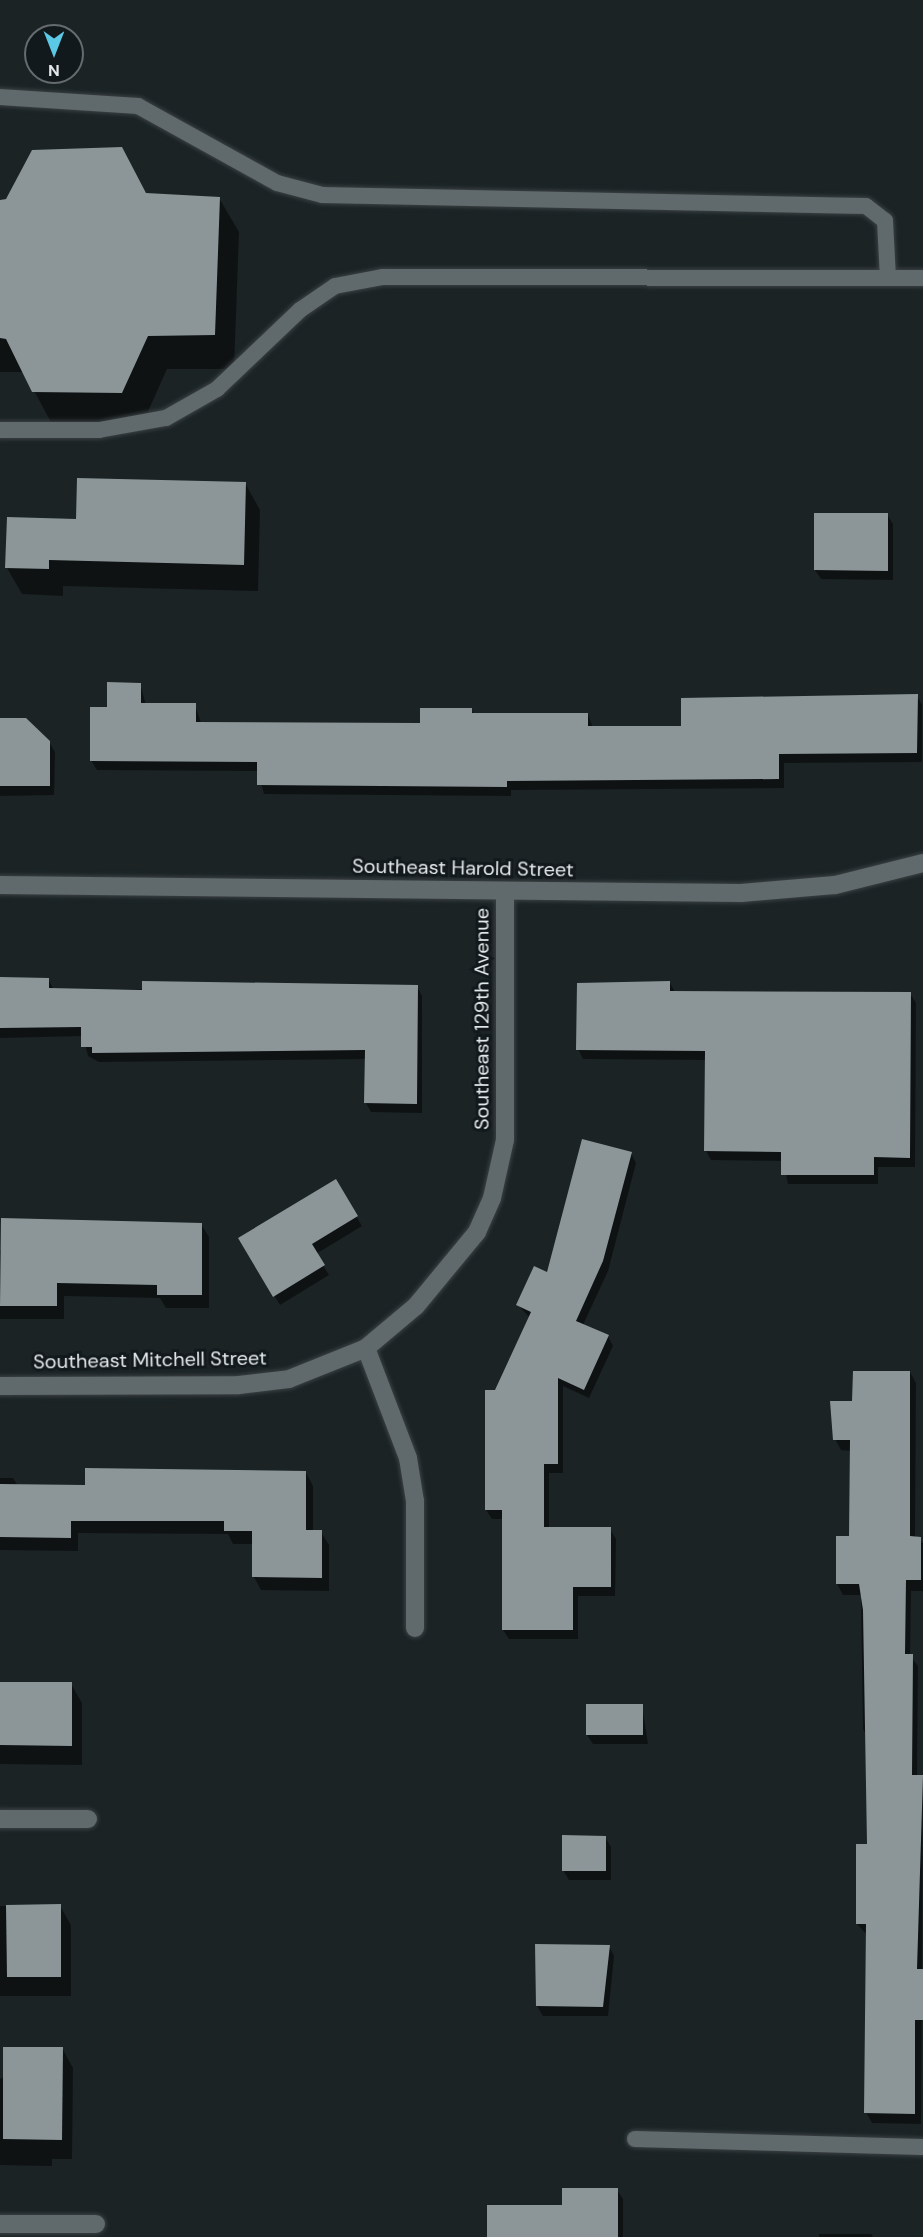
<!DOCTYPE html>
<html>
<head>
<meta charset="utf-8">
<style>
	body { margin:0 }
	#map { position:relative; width:923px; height:2237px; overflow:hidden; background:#1b2325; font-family:"DM Sans",sans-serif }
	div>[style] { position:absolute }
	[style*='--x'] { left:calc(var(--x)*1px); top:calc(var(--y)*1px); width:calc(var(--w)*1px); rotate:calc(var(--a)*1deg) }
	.shadow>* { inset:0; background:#0007 }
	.building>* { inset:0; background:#8c9699 }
	.roads { filter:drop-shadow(0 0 2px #3b4143) drop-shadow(0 0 2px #3b4143) }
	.lane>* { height:16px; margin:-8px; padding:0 8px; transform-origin:8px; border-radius:8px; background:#60696c }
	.street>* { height:18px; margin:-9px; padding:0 9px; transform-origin:9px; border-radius:9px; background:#60696c }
	.secondary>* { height:18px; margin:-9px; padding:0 9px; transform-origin:9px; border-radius:9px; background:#60696c }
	span { translate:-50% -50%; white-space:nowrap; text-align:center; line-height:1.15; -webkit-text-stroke:6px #12191c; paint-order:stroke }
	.street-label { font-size:20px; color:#e2e7e9 }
	.north { position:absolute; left:24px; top:24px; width:60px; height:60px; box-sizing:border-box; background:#12191c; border:2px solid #656b6e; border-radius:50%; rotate:180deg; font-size:16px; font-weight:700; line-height:24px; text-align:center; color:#e2e7e9 }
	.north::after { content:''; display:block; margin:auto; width:21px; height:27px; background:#5bc8e6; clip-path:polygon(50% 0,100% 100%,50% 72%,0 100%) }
</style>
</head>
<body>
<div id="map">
	<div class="shadow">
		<i style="clip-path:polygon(121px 148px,147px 195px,219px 198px,239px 232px,234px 369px,167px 369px,141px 427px,53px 426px,24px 372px,0 372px,0 201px)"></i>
		<i style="clip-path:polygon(245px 483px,260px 510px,258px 591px,63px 586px,63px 596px,22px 594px,7px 568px,78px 520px)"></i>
		<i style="clip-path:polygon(887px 514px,893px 524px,893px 580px,821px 579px,815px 570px)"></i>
		<i style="clip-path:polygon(140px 684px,146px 705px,195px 705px,201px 723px,421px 724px,471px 709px,474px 714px,588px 714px,593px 728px,683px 728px,917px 696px,922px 705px,922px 762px,784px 763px,784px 788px,511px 790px,511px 796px,264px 794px,258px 771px,97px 770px,91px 760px,108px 708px)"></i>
		<i style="clip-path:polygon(0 719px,49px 742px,55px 752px,54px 795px,0 796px)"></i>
		<i style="clip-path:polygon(0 979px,48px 979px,54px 990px,417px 986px,422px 996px,422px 1113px,371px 1112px,366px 1103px,366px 1059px,99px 1062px,88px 1056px,83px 1036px,0 1038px)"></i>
		<i style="clip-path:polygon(670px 983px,675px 992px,910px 993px,916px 1003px,915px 1167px,878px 1167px,878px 1184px,788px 1184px,783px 1161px,711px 1160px,706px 1151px,706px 1060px,583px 1059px,578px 1049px)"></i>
		<i style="clip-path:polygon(631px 1153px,636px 1163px,608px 1271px,583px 1325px,608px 1336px,613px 1346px,589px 1398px,563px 1386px,563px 1473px,549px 1473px,549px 1529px,610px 1529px,616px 1539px,615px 1596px,578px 1596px,578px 1639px,509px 1639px,503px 1630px,504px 1519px,492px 1519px,486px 1510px,496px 1391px,530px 1318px,518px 1305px,548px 1274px)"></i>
		<i style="clip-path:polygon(335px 1181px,362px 1226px,316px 1254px,329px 1275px,280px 1305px,240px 1238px)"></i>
		<i style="clip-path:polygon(201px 1224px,209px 1237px,209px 1308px,166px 1308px,160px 1298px,64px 1296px,64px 1319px,0 1319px,0 1250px)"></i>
		<i style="clip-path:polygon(910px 1372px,916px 1383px,915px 1538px,923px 1543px,923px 1591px,911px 1591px,910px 1656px,918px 1666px,917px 1776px,923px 1776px,921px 2124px,872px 2123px,866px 2112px,867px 1935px,857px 1924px,868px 1846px,869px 1740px,863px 1729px,861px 1595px,843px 1595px,837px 1584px,851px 1537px,852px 1451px,841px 1450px,835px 1439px,854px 1403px)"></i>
		<i style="clip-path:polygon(306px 1473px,313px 1486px,313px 1532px,321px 1532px,329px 1545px,329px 1591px,261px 1590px,254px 1577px,254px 1544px,233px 1544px,228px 1534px,78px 1533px,78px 1551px,0 1550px,0 1478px,13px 1478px,18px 1486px,87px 1487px)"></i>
		<i style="clip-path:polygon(0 1684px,71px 1684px,82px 1703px,82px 1765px,0 1764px)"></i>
		<i style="clip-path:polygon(642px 1705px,648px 1744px,593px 1744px,587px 1735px)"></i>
		<i style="clip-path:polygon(605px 1837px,611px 1847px,611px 1880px,569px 1880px,563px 1870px)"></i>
		<i style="clip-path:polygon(0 1906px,60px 1906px,71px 1925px,71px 1996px,0 1996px)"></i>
		<i style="clip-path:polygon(536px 1946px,609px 1946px,614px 1956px,608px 2016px,543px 2016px,537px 2006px)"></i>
		<i style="clip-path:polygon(62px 2048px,73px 2068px,72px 2159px,52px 2159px,52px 2166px,0 2165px,0 2079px)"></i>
		<i style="clip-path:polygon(617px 2190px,623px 2199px,623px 2237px,489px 2237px)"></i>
		<i style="clip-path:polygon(819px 2234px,871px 2234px,873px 2237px,819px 2237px)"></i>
	</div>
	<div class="building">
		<i style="clip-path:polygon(122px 147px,146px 193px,220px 197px,215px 335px,148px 336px,122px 393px,32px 392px,6px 339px,0 338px,0 200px,6px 199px,32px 150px)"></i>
		<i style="clip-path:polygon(77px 478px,246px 482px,244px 565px,49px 560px,49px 569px,5px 568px,7px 517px,76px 519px)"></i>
		<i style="clip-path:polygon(814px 513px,888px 513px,888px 571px,814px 570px)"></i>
		<i style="clip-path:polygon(107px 682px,141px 683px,141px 703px,196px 703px,196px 722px,420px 723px,420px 708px,472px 708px,472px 713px,588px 713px,588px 726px,681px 726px,681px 698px,918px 694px,917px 753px,779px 754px,779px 779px,507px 781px,507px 787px,257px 785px,257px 762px,90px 761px,90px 707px,107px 707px)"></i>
		<i style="clip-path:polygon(0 718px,26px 718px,50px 741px,50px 786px,0 786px)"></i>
		<i style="clip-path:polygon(0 977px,49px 978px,49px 988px,142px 990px,142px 981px,418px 985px,417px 1104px,364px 1103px,365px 1050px,92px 1053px,92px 1047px,81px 1047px,81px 1027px,0 1028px)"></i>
		<i style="clip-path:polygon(670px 981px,670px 991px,911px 992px,910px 1158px,874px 1157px,874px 1175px,781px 1175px,781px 1152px,704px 1151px,705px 1051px,576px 1050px,577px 983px)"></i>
		<i style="clip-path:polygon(582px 1139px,632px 1152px,603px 1261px,576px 1321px,609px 1335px,584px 1390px,558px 1378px,558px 1464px,544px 1464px,544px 1527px,611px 1527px,611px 1587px,573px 1587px,573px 1630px,502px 1630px,502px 1510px,485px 1510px,485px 1390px,495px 1390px,531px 1312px,516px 1305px,534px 1266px,547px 1272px)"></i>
		<i style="clip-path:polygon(336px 1179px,358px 1216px,312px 1244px,325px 1265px,273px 1297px,238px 1238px)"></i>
		<i style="clip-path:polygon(1px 1218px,202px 1223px,202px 1295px,157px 1295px,157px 1285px,57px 1283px,57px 1306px,0 1306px)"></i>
		<i style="clip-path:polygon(853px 1371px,910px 1371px,910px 1536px,921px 1537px,921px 1580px,906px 1580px,905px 1654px,913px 1654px,912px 1775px,923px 1775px,917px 1969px,923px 1969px,923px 2020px,915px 2020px,915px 2114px,864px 2113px,866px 1924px,856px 1924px,856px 1844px,867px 1844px,863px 1610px,859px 1584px,836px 1584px,836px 1536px,849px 1536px,850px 1440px,833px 1440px,830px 1401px,852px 1401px)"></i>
		<i style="clip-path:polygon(85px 1468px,306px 1471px,306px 1530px,322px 1530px,322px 1578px,252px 1577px,252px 1531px,224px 1531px,224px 1521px,71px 1521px,71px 1538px,0 1537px,0 1484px,85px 1485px)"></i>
		<i style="clip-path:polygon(0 1682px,72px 1682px,72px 1746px,0 1745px)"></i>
		<i style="clip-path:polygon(586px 1704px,643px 1704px,643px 1735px,586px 1735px)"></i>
		<i style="clip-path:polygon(562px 1835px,606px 1836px,606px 1871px,562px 1871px)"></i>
		<i style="clip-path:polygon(61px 1904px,61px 1977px,7px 1977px,6px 1905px)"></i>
		<i style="clip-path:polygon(535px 1944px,610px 1945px,603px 2007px,536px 2006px)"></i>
		<i style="clip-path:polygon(3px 2047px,63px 2047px,62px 2140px,3px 2139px)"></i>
		<i style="clip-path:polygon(562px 2188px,618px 2188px,618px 2237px,487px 2237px,487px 2205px,562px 2205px)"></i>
	</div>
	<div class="roads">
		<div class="lane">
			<i style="--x:0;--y:97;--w:138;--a:3.7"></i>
			<i style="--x:138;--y:106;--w:159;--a:29"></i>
			<i style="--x:277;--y:183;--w:47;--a:14.9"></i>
			<i style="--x:322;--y:195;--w:544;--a:1.16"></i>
			<i style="--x:866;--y:206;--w:24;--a:38"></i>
			<i style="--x:885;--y:221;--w:57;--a:87"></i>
			<i style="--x:0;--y:430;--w:99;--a:0"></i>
			<i style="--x:99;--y:430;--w:68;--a:-10.2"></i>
			<i style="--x:166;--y:418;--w:59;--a:-29.6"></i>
			<i style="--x:217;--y:389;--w:115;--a:-43.6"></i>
			<i style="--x:300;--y:310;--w:42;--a:-34.4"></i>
			<i style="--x:335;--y:286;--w:49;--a:-10.6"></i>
			<i style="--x:383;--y:277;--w:540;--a:0.11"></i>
			<i style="--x:635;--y:2139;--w:288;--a:1.6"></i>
		</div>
		<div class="street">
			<i style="--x:366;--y:1348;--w:118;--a:69.1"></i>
			<i style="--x:408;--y:1458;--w:44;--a:80.8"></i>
			<i style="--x:415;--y:1501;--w:127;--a:90"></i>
			<i style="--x:0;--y:1386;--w:239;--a:-0.2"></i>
			<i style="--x:239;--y:1385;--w:50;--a:-6.8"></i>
			<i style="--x:289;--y:1379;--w:83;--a:-21.9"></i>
			<i style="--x:366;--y:1348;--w:65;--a:-40"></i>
			<i style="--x:416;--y:1306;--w:96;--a:-50.5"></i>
			<i style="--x:477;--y:1232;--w:37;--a:-66"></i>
			<i style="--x:492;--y:1198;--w:59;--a:-77.4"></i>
			<i style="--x:505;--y:1140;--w:249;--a:-90"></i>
			<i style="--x:0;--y:1819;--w:88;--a:0"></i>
			<i style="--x:0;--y:2224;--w:96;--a:0"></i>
		</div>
		<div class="secondary">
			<i style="--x:0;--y:885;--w:741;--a:0.62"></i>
			<i style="--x:741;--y:893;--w:94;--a:-4.9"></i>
			<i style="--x:835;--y:885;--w:91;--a:-14"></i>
		</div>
	</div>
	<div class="street-label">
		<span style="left:463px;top:868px;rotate:1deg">Southeast Harold Street</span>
		<span style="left:482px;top:1019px;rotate:-90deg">Southeast 129th Avenue</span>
		<span style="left:150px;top:1360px;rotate:-1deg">Southeast Mitchell Street</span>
	</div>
	<div class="north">N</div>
</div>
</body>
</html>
